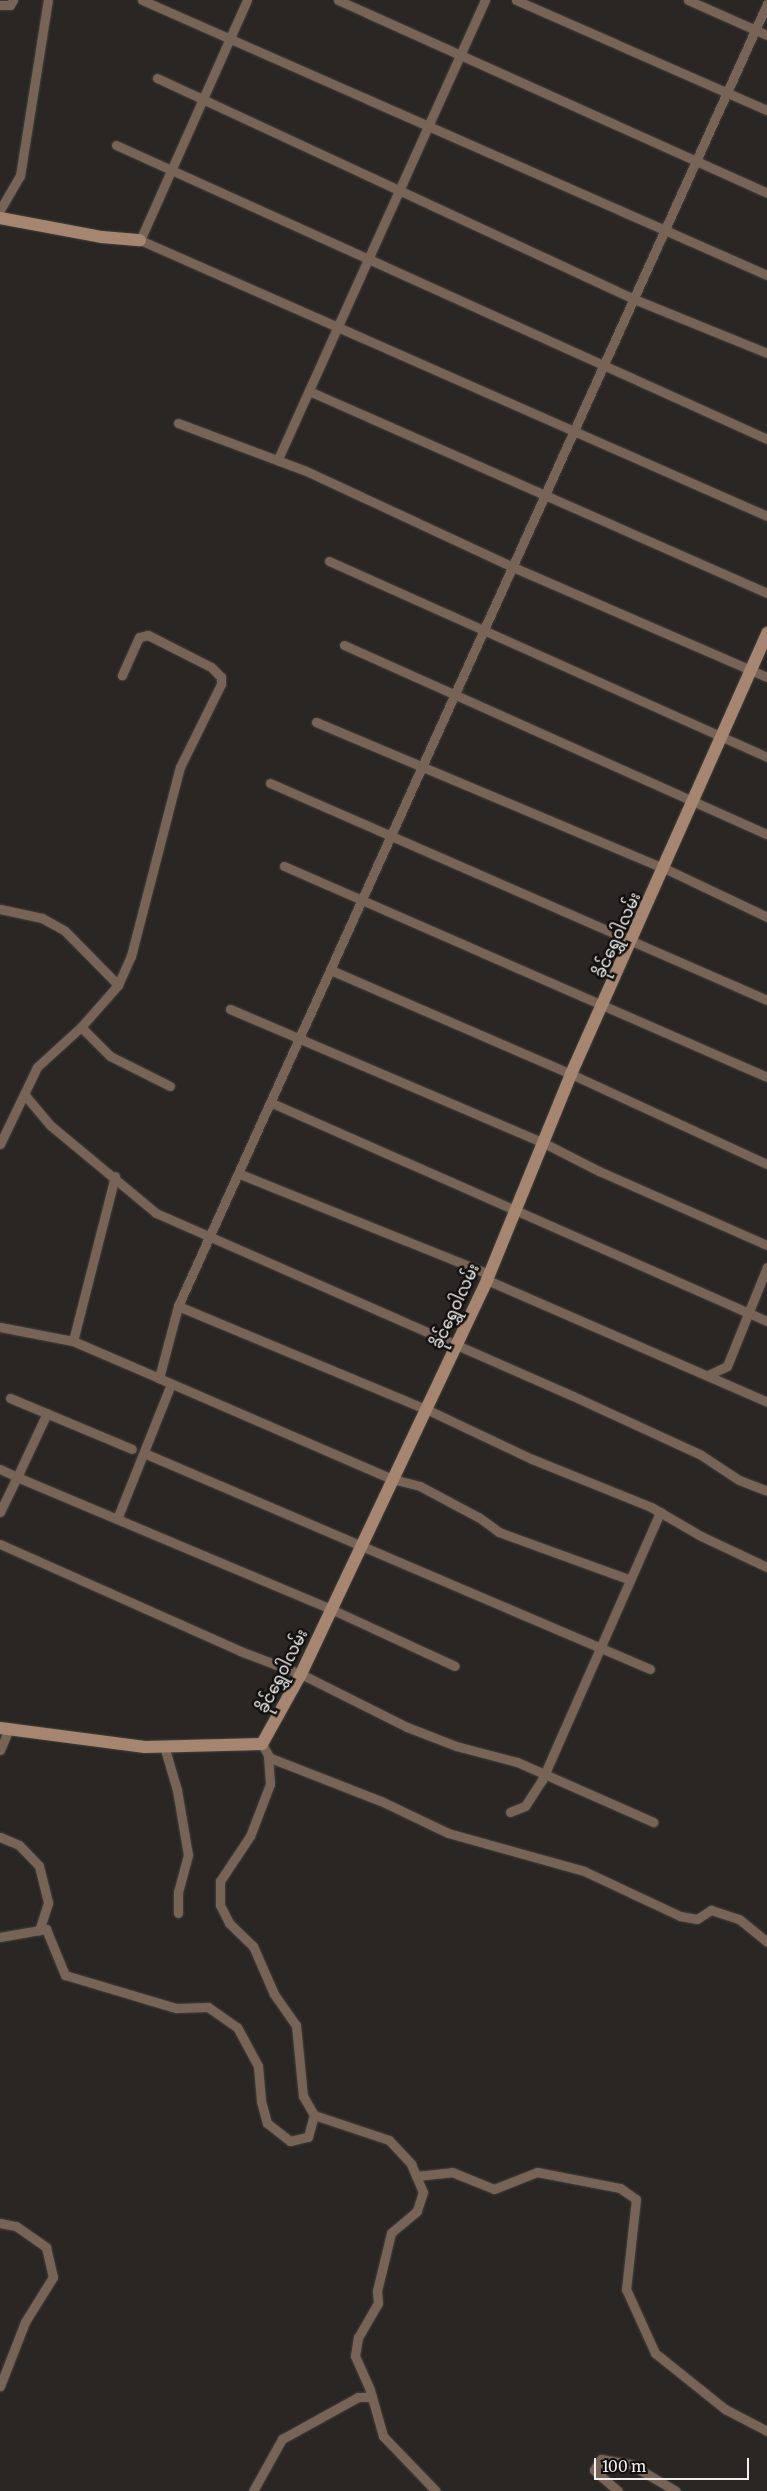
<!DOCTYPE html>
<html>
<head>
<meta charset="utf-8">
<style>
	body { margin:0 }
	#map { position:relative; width:767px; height:2491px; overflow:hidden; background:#292623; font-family:Merriweather,"Noto Sans Myanmar",serif }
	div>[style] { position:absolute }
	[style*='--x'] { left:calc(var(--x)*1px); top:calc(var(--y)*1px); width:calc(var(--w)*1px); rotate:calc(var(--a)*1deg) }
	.roads { filter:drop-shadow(0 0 1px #45423f) drop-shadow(0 0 1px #45423f) }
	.street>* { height:9px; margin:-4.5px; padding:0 4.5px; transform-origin:4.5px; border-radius:4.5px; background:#786456 }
	.secondary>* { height:12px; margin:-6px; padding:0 6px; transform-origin:6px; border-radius:6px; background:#a68670 }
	span { translate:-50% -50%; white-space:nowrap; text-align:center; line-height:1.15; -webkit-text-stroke:5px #110f0e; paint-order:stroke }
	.street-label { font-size:16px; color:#f2f0ee }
	.scale { position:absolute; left:594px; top:2458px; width:155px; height:22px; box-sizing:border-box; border:2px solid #f2f0ee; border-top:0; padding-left:6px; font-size:15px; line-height:18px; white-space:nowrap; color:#f2f0ee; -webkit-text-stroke:4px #110f0e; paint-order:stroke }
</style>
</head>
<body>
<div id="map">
	<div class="roads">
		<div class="street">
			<i style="--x:142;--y:0;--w:683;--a:23.75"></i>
			<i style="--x:247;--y:0;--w:263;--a:114"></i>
			<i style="--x:140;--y:240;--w:685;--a:23.76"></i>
			<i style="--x:338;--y:0;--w:470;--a:24.2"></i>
			<i style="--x:516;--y:0;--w:274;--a:23.7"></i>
			<i style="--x:688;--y:0;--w:86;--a:23.9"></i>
			<i style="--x:0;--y:5;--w:10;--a:0"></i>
			<i style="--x:10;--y:5;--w:6;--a:-59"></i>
			<i style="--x:157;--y:78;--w:526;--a:24.86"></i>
			<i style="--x:634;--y:299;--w:144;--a:22.1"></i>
			<i style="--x:116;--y:145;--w:714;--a:24.3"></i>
			<i style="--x:0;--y:210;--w:39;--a:-60"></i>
			<i style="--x:20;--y:176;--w:178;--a:-81"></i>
			<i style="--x:309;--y:391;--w:501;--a:23.8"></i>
			<i style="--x:178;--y:423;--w:134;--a:20.5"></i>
			<i style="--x:304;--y:470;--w:230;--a:24.9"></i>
			<i style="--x:513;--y:567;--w:277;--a:23.4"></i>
			<i style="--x:278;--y:459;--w:504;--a:-65.73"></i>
			<i style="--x:329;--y:561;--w:480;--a:24.1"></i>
			<i style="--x:344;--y:645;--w:463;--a:24.1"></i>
			<i style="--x:316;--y:722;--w:377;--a:22.8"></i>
			<i style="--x:664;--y:868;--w:114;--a:25.4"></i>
			<i style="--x:270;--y:783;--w:542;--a:23.59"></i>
			<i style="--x:284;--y:866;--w:527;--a:23.6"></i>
			<i style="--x:0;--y:909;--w:43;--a:12.1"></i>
			<i style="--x:42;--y:918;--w:26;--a:29"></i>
			<i style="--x:65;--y:931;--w:76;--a:45.5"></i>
			<i style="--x:333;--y:971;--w:259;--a:23.4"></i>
			<i style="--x:571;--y:1074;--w:216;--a:24.7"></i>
			<i style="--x:230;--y:1009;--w:341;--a:23.1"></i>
			<i style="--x:544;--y:1143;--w:62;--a:27"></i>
			<i style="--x:599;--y:1171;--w:184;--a:23.8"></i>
			<i style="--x:81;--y:1027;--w:41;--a:45"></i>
			<i style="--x:110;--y:1056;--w:67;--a:26.6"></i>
			<i style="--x:24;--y:1094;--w:40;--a:50"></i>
			<i style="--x:50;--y:1125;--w:138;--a:39.7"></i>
			<i style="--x:156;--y:1213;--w:455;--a:23.7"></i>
			<i style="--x:573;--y:1396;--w:141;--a:24.7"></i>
			<i style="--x:701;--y:1455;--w:45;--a:33.3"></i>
			<i style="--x:739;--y:1480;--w:30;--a:21"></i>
			<i style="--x:272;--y:1103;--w:541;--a:23.77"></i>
			<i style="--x:0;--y:1144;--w:85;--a:-64.3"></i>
			<i style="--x:37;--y:1067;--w:59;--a:-42.3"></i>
			<i style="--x:81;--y:1027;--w:56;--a:-48.6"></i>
			<i style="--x:118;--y:985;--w:32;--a:-66"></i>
			<i style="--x:131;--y:956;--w:195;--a:-75.5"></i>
			<i style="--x:180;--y:767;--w:93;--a:-63.7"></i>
			<i style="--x:221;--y:684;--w:7;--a:-90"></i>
			<i style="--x:221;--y:677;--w:14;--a:-135"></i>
			<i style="--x:211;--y:667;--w:71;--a:-153.1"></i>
			<i style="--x:148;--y:635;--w:9;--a:167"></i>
			<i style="--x:139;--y:637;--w:42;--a:114.1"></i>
			<i style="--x:240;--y:1174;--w:268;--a:21.9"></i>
			<i style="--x:487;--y:1280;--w:305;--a:23.5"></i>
			<i style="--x:178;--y:1306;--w:269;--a:22.6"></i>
			<i style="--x:426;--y:1409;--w:117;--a:25.3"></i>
			<i style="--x:532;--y:1459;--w:128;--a:22"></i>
			<i style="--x:651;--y:1507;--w:58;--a:30.1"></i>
			<i style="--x:701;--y:1536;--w:73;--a:25.2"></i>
			<i style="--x:0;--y:1327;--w:74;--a:10.9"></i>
			<i style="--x:73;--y:1341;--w:94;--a:23.3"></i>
			<i style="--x:73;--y:1341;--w:170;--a:-75.7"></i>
			<i style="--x:708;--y:1375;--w:21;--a:-25"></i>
			<i style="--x:727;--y:1366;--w:107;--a:-68"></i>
			<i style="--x:10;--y:1398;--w:132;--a:22.7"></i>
			<i style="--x:47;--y:1413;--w:71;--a:115.1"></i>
			<i style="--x:17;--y:1477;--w:341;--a:22.8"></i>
			<i style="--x:331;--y:1609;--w:136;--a:24.7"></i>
			<i style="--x:144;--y:1453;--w:550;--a:23.12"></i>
			<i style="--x:0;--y:1469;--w:19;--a:25"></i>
			<i style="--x:17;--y:1477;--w:39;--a:116"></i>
			<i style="--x:117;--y:1519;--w:145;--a:-68.2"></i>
			<i style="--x:0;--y:1544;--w:263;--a:24"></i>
			<i style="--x:240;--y:1651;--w:65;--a:20.7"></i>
			<i style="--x:301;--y:1674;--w:119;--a:26.6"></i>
			<i style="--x:407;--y:1727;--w:53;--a:21.2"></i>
			<i style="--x:456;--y:1746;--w:63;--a:14.7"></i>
			<i style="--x:517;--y:1762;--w:149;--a:23.8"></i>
			<i style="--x:628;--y:1579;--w:137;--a:-160"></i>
			<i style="--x:499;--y:1532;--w:26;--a:-144"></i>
			<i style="--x:478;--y:1517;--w:66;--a:-151.9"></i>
			<i style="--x:420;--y:1486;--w:29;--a:-166"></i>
			<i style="--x:392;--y:1479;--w:254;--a:-156.6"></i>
			<i style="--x:159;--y:1378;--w:74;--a:-75.2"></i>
			<i style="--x:178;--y:1306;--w:1429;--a:-65.66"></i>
			<i style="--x:262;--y:1744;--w:13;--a:61"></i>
			<i style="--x:268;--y:1755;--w:29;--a:86"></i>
			<i style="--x:270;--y:1784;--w:56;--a:111"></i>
			<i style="--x:250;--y:1836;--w:54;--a:123.7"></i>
			<i style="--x:220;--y:1881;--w:24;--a:90"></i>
			<i style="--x:220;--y:1905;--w:20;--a:63"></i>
			<i style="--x:229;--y:1923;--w:33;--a:44"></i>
			<i style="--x:253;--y:1946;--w:52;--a:66.4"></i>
			<i style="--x:274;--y:1994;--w:38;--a:55"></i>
			<i style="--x:296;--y:2025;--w:71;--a:84.4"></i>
			<i style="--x:303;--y:2096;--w:22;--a:60"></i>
			<i style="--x:314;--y:2115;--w:79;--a:18.4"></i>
			<i style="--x:389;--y:2140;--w:33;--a:47"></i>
			<i style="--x:411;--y:2164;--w:30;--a:67"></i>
			<i style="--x:423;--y:2192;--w:20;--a:108"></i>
			<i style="--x:417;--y:2211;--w:34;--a:140"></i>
			<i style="--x:391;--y:2233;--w:60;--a:103.6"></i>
			<i style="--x:377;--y:2291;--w:12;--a:85"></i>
			<i style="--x:378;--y:2303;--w:39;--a:120"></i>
			<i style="--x:358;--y:2337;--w:19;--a:99"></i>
			<i style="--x:355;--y:2356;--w:37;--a:66"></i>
			<i style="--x:370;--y:2390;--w:48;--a:74.2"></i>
			<i style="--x:383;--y:2436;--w:76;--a:46.1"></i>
			<i style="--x:164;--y:1746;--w:46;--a:73.5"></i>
			<i style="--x:177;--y:1790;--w:66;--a:80.4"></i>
			<i style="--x:188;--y:1855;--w:38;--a:105"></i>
			<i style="--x:178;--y:1892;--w:21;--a:90"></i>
			<i style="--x:0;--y:1750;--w:23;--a:-67"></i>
			<i style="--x:268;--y:1757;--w:121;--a:21.3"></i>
			<i style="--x:381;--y:1801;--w:74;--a:25.5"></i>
			<i style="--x:448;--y:1833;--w:141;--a:15.6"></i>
			<i style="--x:584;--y:1871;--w:106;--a:25.1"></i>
			<i style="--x:680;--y:1916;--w:17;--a:10"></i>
			<i style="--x:697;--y:1919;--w:17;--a:-33"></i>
			<i style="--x:711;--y:1910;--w:29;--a:18"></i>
			<i style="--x:739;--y:1919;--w:36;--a:39"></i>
			<i style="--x:510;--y:1812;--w:16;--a:-22"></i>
			<i style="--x:525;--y:1806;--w:31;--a:-57"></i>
			<i style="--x:542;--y:1780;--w:293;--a:-66.2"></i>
			<i style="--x:0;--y:1837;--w:21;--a:23"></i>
			<i style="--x:19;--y:1845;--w:29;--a:46"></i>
			<i style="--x:39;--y:1866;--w:38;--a:76"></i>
			<i style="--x:48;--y:1903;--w:29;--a:108"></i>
			<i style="--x:0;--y:1937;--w:47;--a:-9.9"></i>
			<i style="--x:46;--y:1929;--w:50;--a:67.6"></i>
			<i style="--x:65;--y:1975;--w:116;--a:16.6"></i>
			<i style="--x:176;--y:2008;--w:32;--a:-2"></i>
			<i style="--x:208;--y:2007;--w:35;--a:35"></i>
			<i style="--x:237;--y:2027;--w:44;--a:61.7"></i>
			<i style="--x:258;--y:2066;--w:35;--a:85"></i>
			<i style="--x:261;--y:2101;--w:23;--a:75"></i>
			<i style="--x:267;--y:2123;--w:29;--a:38"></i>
			<i style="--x:290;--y:2141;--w:18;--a:-13"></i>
			<i style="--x:308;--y:2137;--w:23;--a:-75"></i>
			<i style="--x:416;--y:2176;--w:36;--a:-6"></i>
			<i style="--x:452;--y:2172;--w:45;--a:22"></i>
			<i style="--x:494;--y:2189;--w:46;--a:-21.6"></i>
			<i style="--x:537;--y:2172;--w:85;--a:10.9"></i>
			<i style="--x:620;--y:2188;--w:19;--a:35"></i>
			<i style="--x:636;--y:2199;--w:91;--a:96.3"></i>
			<i style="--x:626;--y:2289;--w:70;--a:65.6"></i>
			<i style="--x:655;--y:2353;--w:90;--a:38.7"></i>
			<i style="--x:725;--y:2409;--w:47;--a:27.6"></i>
			<i style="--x:0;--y:2223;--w:16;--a:11"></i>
			<i style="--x:16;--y:2226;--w:37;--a:35"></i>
			<i style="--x:46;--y:2247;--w:31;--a:77"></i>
			<i style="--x:53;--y:2277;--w:53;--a:121.9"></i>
			<i style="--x:25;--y:2322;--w:69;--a:111.3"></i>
			<i style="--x:253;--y:2491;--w:60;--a:-60.9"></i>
			<i style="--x:282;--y:2439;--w:87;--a:-28.9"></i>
			<i style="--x:358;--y:2397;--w:14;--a:0"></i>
			<i style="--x:618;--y:2491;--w:32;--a:-139"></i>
			<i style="--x:594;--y:2470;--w:13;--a:-58"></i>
			<i style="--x:601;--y:2459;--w:29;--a:10"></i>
			<i style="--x:630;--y:2464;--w:53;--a:30.4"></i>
		</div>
		<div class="secondary">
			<i style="--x:0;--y:218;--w:104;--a:10.6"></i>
			<i style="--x:102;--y:237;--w:38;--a:5"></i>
			<i style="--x:0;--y:1728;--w:146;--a:7.5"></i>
			<i style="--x:145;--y:1747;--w:117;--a:-1.5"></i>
			<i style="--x:262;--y:1744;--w:80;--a:-60.9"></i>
			<i style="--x:301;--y:1674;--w:436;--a:-64.7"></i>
			<i style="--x:487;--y:1280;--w:222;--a:-67.8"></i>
			<i style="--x:571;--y:1074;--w:483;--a:-66"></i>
		</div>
	</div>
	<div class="street-label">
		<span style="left:617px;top:935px;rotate:-66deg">ခိုင်ရွှေဝါလမ်း</span>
		<span style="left:455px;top:1306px;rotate:-65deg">ခိုင်ရွှေဝါလမ်း</span>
		<span style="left:282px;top:1671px;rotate:-63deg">ခိုင်ရွှေဝါလမ်း</span>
	</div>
	<div class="scale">100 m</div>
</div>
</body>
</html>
